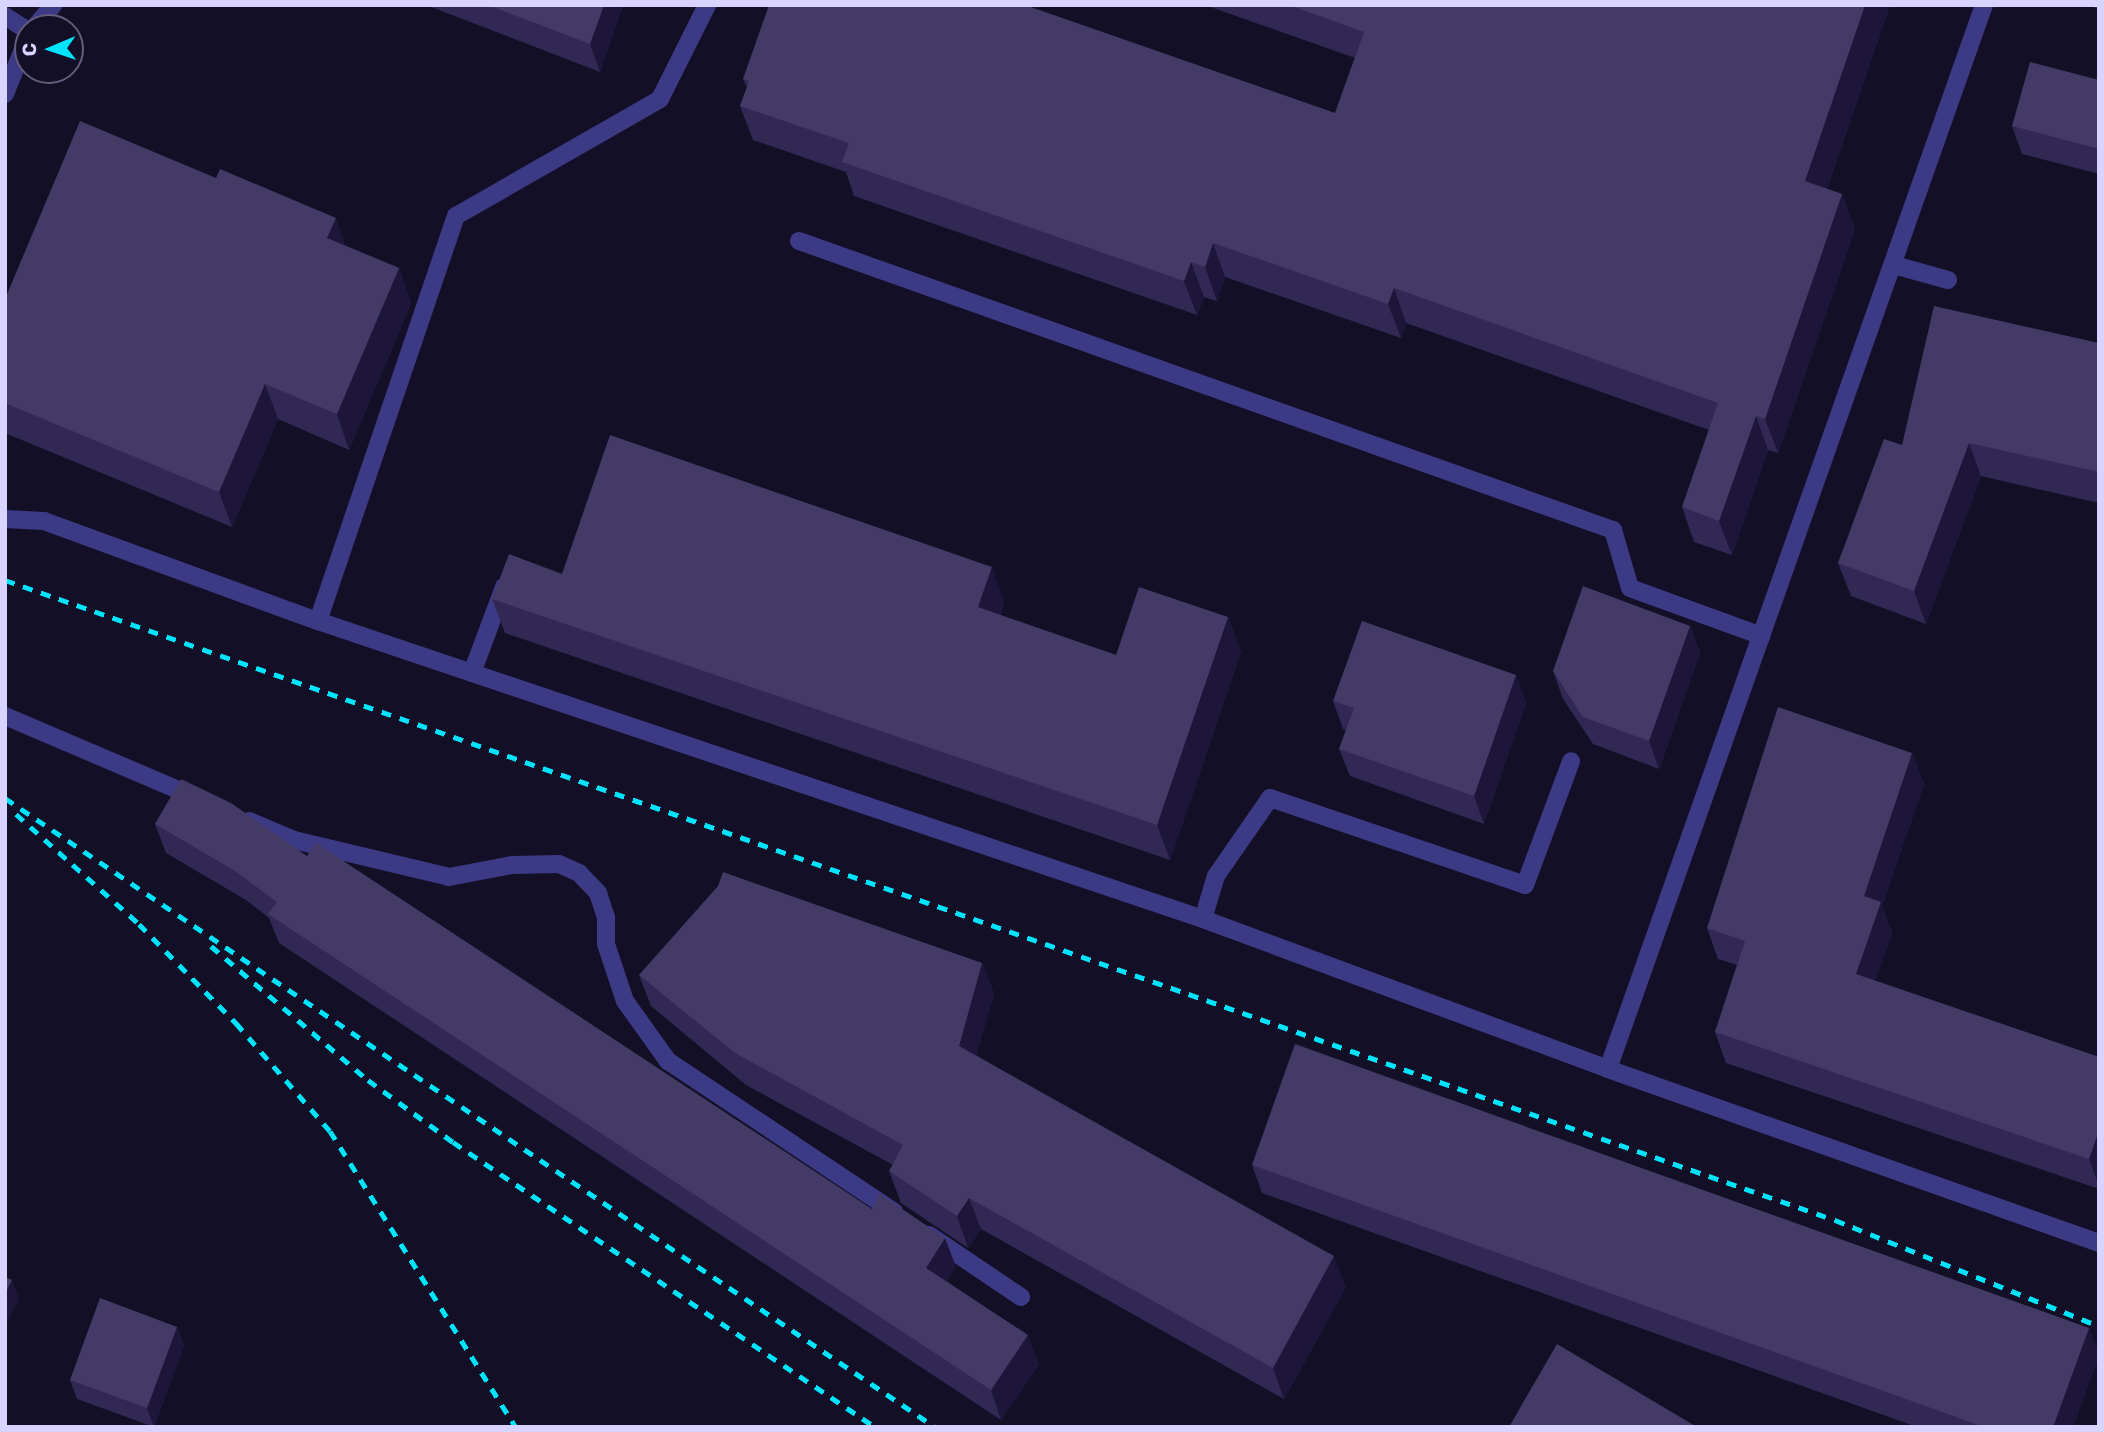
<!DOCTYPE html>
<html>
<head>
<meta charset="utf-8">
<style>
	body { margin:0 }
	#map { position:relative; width:2104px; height:1432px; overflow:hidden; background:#130f26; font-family:Rubik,sans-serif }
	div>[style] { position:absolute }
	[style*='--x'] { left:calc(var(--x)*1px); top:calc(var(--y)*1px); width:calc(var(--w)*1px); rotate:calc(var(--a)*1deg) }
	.minor>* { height:18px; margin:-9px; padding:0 9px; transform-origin:9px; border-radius:9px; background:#3d3a85 }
	.rail>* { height:5px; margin-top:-2.5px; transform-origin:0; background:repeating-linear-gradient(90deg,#00e5ff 0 10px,transparent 0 19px) }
	.wall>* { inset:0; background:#312854 }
	.shaded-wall>* { inset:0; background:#1d163a }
	.building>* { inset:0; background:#433a66 }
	span { translate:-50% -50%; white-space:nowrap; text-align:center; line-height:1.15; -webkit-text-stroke:6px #130f26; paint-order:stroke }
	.frame { position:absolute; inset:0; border:7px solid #d9d4ff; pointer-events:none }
	.north { position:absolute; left:14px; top:14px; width:70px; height:70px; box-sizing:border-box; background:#130f26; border:2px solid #625e7d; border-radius:50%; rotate:268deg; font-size:19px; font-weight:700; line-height:28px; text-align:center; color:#d9d4ff }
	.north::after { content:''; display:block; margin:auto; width:24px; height:32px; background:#00e5ff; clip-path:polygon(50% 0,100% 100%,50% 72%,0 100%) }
</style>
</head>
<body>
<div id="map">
	<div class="minor">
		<i style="--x:5;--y:16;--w:27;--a:33"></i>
		<i style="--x:34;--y:28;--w:30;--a:-50"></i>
		<i style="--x:5;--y:94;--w:61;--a:-68"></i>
		<i style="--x:799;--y:241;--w:864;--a:19.55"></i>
		<i style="--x:1613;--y:530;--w:60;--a:73.7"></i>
		<i style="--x:1630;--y:588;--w:140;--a:20"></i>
		<i style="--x:1894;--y:265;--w:56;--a:15.5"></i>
		<i style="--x:5;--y:519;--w:39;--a:3"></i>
		<i style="--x:44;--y:521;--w:292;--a:20.1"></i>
		<i style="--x:318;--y:621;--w:934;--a:18.61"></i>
		<i style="--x:1203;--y:919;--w:432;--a:20.3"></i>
		<i style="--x:1608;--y:1069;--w:521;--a:19.51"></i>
		<i style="--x:318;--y:621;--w:428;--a:-71.2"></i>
		<i style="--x:456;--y:216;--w:235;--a:-29.8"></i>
		<i style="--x:660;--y:99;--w:105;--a:-63.4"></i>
		<i style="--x:472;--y:673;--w:92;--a:-69.6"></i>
		<i style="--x:5;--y:716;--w:207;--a:23.1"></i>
		<i style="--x:249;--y:821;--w:49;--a:22.9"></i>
		<i style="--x:294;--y:840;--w:159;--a:13.4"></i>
		<i style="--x:449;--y:877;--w:64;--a:-10.8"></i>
		<i style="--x:512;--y:865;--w:47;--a:-1.2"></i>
		<i style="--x:559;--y:864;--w:22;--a:24"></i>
		<i style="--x:579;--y:873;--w:28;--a:46"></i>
		<i style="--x:598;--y:893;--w:25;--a:72"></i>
		<i style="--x:606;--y:917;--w:27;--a:90"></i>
		<i style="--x:606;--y:944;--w:60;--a:71.6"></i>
		<i style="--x:625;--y:1001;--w:74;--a:54.4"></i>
		<i style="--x:668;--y:1061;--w:272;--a:33.7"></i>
		<i style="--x:1203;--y:919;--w:45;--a:-73.2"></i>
		<i style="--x:1216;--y:876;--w:95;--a:-55.3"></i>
		<i style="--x:1270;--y:798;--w:269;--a:18.8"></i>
		<i style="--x:1525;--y:885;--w:132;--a:-69.6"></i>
		<i style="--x:1608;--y:1069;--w:1128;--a:-70.54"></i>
		<i style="--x:929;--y:1235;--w:111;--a:34"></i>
	</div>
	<div class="rail">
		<i style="--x:5;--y:580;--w:1939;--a:19.28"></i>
		<i style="--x:1835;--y:1220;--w:284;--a:21.9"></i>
		<i style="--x:5;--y:798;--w:1123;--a:34.07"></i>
		<i style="--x:16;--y:814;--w:165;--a:41.8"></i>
		<i style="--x:139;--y:924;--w:139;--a:45.6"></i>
		<i style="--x:236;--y:1023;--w:143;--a:49"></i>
		<i style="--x:330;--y:1131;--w:350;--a:57.9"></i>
		<i style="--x:211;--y:946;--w:206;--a:40.5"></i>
		<i style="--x:368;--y:1080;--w:105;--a:36.1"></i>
		<i style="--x:453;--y:1142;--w:509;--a:34.03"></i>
	</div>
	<div class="wall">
		<i style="clip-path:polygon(426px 5px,623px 5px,600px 72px)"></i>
		<i style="clip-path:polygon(1205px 5px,1890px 5px,1827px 189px,1842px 194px,1855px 229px,1778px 453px,1768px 450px,1732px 555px,1694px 542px,1682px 507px,1709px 430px,1406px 323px,1401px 338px,1225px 277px,1217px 301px,1204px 297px,1197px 315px,854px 196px,846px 172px,753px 140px,740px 106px,747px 88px,743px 79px,1335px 113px,1355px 58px)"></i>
		<i style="clip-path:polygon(2087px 5px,2099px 5px,2099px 9px)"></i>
		<i style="clip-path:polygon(2099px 80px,2099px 174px,2022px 154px,2012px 126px)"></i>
		<i style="clip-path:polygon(346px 246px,399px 268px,411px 304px,349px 450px,278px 419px,232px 527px,5px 433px,5px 299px)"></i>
		<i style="clip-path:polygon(2099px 343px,2099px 503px,1981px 476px,1926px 624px,1851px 596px,1838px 563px,1902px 445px)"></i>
		<i style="clip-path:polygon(562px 574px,1004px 602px,1000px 615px,1116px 655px,1228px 617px,1241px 652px,1170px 860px,505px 633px,492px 599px)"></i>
		<i style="clip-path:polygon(1690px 626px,1700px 653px,1659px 769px,1593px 744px,1563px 699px,1553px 671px)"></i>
		<i style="clip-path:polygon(1516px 675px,1526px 703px,1484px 824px,1350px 776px,1339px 749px,1346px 730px,1343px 729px,1333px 701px)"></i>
		<i style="clip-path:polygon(1912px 753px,1924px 784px,1882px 906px,1892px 933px,1875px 981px,2099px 1057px,2099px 1189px,1726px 1063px,1715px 1032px,1737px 965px,1718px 959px,1707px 928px)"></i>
		<i style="clip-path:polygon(155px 824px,307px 856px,956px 1267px,947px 1281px,1039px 1364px,1001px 1420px,279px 943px,269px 918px,246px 900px,166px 853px)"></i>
		<i style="clip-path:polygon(982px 963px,994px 994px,976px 1055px,1346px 1287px,1284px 1399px,981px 1229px,968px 1248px,901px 1203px,889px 1171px,893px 1165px,746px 1085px,651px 1006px,639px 975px)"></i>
		<i style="clip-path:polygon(1252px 1165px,2089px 1328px,2099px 1355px,2073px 1427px,1917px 1427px,1262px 1193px)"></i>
		<i style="clip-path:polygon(177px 1327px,184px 1346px,154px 1427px,77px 1399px,70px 1380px)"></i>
	</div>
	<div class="shaded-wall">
		<i style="clip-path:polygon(604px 5px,623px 5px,600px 72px,590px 44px)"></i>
		<i style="clip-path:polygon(1865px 5px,1890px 5px,1818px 215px,1805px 181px)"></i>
		<i style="clip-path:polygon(1842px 194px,1855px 229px,1778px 453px,1765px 419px)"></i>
		<i style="clip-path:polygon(336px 218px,348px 253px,327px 238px)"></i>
		<i style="clip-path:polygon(1213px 243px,1225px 277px,1217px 301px,1205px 267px)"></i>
		<i style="clip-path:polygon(1191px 262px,1204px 297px,1197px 315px,1184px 281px)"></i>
		<i style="clip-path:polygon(399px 268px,411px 304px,349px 450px,337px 414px)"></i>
		<i style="clip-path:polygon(1394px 288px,1406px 323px,1401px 338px,1388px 304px)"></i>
		<i style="clip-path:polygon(265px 384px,278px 419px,232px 527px,219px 492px)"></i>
		<i style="clip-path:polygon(1756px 416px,1768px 450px,1732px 555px,1719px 521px)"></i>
		<i style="clip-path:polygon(1969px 443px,1981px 476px,1926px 624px,1914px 591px)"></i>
		<i style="clip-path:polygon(992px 567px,1004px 602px,990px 642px,978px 607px)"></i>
		<i style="clip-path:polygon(1228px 617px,1241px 652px,1170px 860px,1157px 825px)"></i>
		<i style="clip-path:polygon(1690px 626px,1700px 653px,1659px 769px,1649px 741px)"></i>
		<i style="clip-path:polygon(1516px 675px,1526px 703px,1484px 824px,1474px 796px)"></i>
		<i style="clip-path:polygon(1912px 753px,1924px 784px,1882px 906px,1892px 933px,1867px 1005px,1856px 974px,1864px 896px)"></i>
		<i style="clip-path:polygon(982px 963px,994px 994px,970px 1077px,959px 1046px)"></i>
		<i style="clip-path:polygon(2099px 1130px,2099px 1186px,2089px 1159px)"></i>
		<i style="clip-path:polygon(969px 1198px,981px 1229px,968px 1248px,957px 1216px)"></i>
		<i style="clip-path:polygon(945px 1238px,956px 1267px,936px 1297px,926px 1268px)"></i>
		<i style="clip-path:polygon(1334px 1256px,1346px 1287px,1284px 1399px,1273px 1368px)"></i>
		<i style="clip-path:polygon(12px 1280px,19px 1299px,5px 1327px,5px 1294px)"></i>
		<i style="clip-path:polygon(177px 1327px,184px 1346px,154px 1427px,147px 1408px)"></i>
		<i style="clip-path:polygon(2089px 1328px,2099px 1355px,2073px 1427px,2053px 1427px)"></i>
		<i style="clip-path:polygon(1028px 1335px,1039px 1364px,1001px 1420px,991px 1390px)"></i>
	</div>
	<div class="building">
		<i style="clip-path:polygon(488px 5px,604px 5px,590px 44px)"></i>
		<i style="clip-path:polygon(769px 5px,1025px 5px,1335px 113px,1364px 32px,1289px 5px,1865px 5px,1805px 181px,1842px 194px,1765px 419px,1756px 416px,1719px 521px,1682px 507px,1718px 403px,1394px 288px,1388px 304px,1213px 243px,1205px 267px,1191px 262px,1184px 281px,842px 162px,849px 143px,740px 106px,749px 81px,743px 79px)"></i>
		<i style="clip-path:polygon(2030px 62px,2099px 80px,2099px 149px,2012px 126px)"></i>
		<i style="clip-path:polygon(80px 121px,216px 178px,220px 169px,336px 218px,327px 238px,399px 268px,337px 414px,265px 384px,219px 492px,5px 403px,5px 299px)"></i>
		<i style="clip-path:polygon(1934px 306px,2099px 343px,2099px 472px,1969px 443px,1914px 591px,1838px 563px,1884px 439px,1902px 445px)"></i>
		<i style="clip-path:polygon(610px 435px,992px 567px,978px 607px,1116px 655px,1139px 587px,1228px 617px,1157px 825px,492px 599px,509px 554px,562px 574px)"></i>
		<i style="clip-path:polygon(1583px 586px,1690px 626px,1649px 741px,1583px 717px,1553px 671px)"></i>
		<i style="clip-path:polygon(1362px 621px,1516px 675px,1474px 796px,1339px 749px,1354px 708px,1333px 701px)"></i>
		<i style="clip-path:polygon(1778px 707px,1912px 753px,1864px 896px,1881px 902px,1856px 974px,2099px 1057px,2099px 1130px,2089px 1159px,1715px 1032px,1745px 941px,1707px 928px)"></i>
		<i style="clip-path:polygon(181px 779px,231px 803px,307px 856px,316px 843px,872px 1209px,880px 1194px,945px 1238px,926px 1268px,1028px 1335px,991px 1390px,268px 914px,277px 902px,235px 871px,155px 824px)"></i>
		<i style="clip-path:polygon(723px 872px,982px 963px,959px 1046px,1334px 1256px,1273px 1368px,969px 1198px,957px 1216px,889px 1171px,903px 1145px,735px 1053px,639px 975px,718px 886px)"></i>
		<i style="clip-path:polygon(1295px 1044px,2089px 1328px,2053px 1427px,1984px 1427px,1252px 1165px)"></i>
		<i style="clip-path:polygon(5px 1277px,12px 1280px,5px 1294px)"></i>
		<i style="clip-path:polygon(100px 1298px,177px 1327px,147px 1408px,70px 1380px)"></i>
		<i style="clip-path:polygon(1557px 1344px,1697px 1427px,1509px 1427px)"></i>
	</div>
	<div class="frame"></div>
	<div class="north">С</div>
</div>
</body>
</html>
